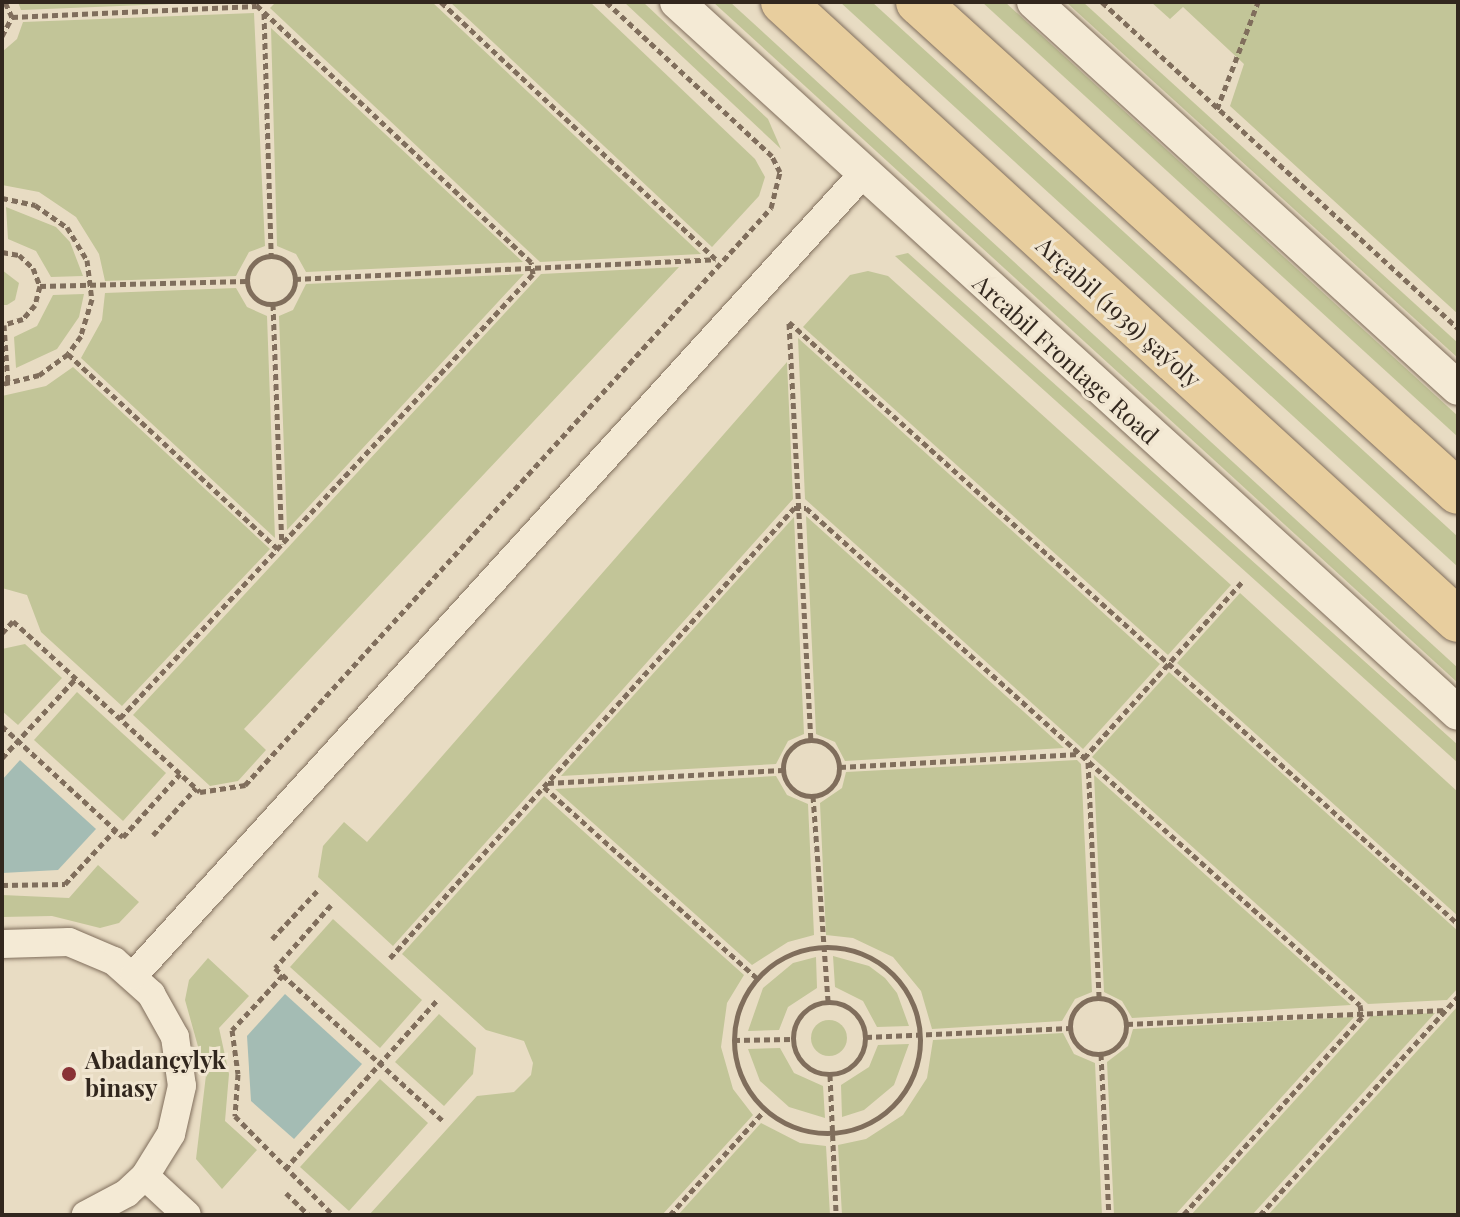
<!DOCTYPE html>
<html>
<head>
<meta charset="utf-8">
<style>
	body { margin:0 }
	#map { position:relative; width:1460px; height:1217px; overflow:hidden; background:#e8dcc3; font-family:"Playfair Display",serif }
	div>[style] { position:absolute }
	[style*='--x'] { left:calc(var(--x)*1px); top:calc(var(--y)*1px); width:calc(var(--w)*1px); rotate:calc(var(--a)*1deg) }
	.green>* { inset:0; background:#c2c598 }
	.round { border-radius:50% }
	.water>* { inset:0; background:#a4bcb4 }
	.path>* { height:5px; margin-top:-2.5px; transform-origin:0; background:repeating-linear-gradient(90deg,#806e5c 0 6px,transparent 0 10px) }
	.path>.ring { margin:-2.5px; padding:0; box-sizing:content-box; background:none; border:5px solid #806e5c; border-radius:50% }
	.roads { filter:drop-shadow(0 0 2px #806e5c) drop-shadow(0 0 2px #806e5c) }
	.minor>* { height:28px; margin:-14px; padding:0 14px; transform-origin:14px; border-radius:14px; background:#f4ead5 }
	.tertiary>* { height:34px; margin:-17px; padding:0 17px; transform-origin:17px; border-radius:17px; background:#f4ead5 }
	.primary>* { height:44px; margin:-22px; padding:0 22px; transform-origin:22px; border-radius:22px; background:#e8ce9e }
	.dots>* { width:22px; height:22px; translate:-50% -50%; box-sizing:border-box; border:4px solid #f1e6d1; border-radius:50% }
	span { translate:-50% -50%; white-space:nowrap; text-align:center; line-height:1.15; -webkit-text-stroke:6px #f1e6d1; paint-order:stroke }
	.street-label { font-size:24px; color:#32271e }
	.poi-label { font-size:24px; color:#32271e; font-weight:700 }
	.left { translate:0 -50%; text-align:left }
	.frame { position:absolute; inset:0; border:4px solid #32271e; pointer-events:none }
</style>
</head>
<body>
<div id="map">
	<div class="green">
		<i style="clip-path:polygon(18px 2px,218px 2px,21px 10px)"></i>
		<i style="clip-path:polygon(276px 2px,432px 2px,701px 254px,540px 262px,270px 8px)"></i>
		<i style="clip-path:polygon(450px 2px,590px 2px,755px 159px,765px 177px,759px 196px,712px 247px)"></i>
		<i style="clip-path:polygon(624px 2px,643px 2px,768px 119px,781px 149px)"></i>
		<i style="clip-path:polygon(713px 2px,730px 2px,1458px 668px,1458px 683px)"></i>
		<i style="clip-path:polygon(840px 2px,872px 2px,1458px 537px,1458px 567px)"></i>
		<i style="clip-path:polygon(982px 2px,1005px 2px,1458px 416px,1458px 437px)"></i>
		<i style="clip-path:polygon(1066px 2px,1083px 2px,1458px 343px,1458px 358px)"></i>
		<i style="clip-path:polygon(1151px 2px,1458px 2px,1458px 314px,1230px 106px,1244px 64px,1183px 7px,1170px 19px)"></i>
		<i style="clip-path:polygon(254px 13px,265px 246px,249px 252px,236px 276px,105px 281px,99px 254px,76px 217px,39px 192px,2px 185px,2px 52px,17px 39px,23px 22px)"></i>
		<i style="clip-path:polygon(271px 28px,523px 262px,306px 272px,296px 254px,277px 246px)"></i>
		<i style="clip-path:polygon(6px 207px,56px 227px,70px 242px,83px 276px,51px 277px,36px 251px,8px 239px)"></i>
		<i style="clip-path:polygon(908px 253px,1458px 745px,1458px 763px,895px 256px)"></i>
		<i style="clip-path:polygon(679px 267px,244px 729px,266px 750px,238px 781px,210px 786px,133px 715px,541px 274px)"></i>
		<i style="clip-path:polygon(2px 270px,19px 283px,15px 300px,7px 305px,2px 305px)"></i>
		<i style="clip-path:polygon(868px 271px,888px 276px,1231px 585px,1168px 655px,803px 327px,850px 275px)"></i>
		<i style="clip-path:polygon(524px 274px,287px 530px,279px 316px,293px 310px,306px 284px)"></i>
		<i style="clip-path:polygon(236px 288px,247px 307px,267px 316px,275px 538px,81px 358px,102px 320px,105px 293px)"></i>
		<i style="clip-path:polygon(84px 294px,79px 317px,57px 349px,16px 368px,14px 337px,37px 326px,53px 295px)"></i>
		<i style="clip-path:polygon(798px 338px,1160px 664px,1083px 749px,805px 499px)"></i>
		<i style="clip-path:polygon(787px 362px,793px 499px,393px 946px,318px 877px,323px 846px,344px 822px,367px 842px)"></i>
		<i style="clip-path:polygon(73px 367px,270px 549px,122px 706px,41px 632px,27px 595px,2px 588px,2px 396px,46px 386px)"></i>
		<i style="clip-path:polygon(806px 516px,1064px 748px,845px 761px,835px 742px,816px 734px)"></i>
		<i style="clip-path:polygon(794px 517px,804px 734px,788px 741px,776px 764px,561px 776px)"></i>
		<i style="clip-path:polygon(1240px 593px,1458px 792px,1458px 916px,1177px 663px)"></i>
		<i style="clip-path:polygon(25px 644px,62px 678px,18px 725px,2px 711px,2px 649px)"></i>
		<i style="clip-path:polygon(1169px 672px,1458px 931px,1458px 988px,1447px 1000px,1368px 1004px,1092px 757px)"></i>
		<i style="clip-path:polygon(77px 692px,166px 773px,123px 821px,34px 740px)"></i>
		<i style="clip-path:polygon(1077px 760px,1081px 764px,1092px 992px,1075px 999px,1062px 1021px,932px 1029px,921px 991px,893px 957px,853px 938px,826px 935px,820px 803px,842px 788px,846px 772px)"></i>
		<i style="clip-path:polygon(1094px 775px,1351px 1005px,1132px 1018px,1122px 1001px,1104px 992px)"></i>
		<i style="clip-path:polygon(776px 776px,787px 795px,808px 804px,814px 935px,788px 942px,752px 965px,555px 789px)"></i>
		<i style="clip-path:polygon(544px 796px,744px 975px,727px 1003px,721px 1047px,733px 1089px,753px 1115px,662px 1215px,369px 1215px,477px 1096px,514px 1092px,531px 1075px,533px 1063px,524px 1041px,486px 1030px,402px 954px)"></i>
		<i style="clip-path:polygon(98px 865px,139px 902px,119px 923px,100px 928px,52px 916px,2px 917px,2px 895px,69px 898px)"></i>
		<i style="clip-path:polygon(333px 919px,422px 1000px,380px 1048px,290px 967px)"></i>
		<i style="clip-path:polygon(833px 956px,869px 966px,885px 978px,897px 993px,909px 1026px,877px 1027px,863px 1001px,835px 987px)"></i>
		<i style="clip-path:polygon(816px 957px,817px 988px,788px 1007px,779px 1030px,748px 1031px,763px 988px,793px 963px)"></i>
		<i style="clip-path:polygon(208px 958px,249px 996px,219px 1028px,229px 1074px,225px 1121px,257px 1150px,222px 1189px,196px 1159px,206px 1075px,185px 1000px,189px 980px)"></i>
		<i style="clip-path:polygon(1458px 1006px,1458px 1215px,1268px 1215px)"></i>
		<i style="clip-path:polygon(1435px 1013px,1252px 1215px,1191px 1215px,1371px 1016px)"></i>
		<i style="clip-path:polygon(439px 1014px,476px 1048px,473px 1074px,444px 1106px,395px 1062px)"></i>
		<i style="clip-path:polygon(1354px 1017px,1175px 1215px,1114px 1215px,1107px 1062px,1128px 1046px,1133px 1029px)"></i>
		<i class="round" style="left:811px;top:1020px;width:36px;height:36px"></i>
		<i style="clip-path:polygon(1063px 1033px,1074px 1054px,1095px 1063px,1102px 1215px,842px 1215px,838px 1145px,866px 1139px,903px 1115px,927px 1078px,933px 1040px)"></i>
		<i style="clip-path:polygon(909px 1044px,894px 1085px,864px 1110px,842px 1117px,841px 1085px,869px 1067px,878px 1045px)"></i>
		<i style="clip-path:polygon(780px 1048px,794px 1073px,823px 1086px,825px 1118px,789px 1107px,760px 1081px,748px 1049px)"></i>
		<i style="clip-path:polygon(380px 1079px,428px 1123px,349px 1211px,300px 1167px)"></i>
		<i style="clip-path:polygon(761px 1123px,800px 1143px,826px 1146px,830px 1215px,678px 1215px)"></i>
	</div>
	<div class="water">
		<i style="clip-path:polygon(20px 760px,96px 829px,58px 870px,2px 873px,2px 780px)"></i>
		<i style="clip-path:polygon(285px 994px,362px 1064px,294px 1139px,251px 1101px,247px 1036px)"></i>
	</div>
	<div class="path">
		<i style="--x:441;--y:2;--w:378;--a:43.1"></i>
		<i style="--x:1102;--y:2;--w:483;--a:42.5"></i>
		<i style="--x:264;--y:13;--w:243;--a:88.3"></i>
		<i style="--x:12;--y:17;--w:245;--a:-2.6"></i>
		<i style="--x:2;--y:36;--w:21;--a:-62"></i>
		<i style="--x:12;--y:17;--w:17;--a:-115"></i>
		<i style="--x:1217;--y:109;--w:115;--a:-69"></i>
		<i style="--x:2;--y:198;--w:34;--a:12"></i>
		<i style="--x:35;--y:205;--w:39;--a:35"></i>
		<i style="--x:67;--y:227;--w:39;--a:59"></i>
		<i style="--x:87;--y:260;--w:39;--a:83"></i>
		<i style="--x:92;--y:299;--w:39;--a:107"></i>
		<i style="--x:81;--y:336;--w:22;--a:126"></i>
		<i style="--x:68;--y:354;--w:36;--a:144"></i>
		<i style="--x:39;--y:375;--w:38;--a:166"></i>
		<i style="--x:2;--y:252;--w:17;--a:10"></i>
		<i style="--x:19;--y:255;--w:19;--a:43"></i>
		<i style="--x:33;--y:268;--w:19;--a:69"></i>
		<i style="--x:40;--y:286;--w:20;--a:105"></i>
		<i style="--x:35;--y:305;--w:18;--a:131"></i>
		<i style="--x:23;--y:319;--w:22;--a:164"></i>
		<i class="ring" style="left:247px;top:256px;width:43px;height:43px"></i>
		<i style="--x:295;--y:279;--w:421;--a:-2.7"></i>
		<i style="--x:40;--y:286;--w:207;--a:-1.4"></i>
		<i style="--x:273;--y:304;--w:240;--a:87.9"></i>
		<i style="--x:789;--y:322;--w:900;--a:41.98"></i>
		<i style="--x:789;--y:323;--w:418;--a:87"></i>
		<i style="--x:4;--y:325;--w:58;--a:86.1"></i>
		<i style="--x:68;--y:354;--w:287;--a:42.9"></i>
		<i style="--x:2;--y:633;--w:16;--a:-47"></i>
		<i style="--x:13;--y:621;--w:253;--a:42.4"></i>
		<i style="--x:200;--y:792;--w:46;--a:-8.8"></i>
		<i style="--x:245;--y:785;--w:781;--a:-47.65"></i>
		<i style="--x:771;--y:208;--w:37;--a:-76"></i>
		<i style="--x:780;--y:172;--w:18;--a:-117"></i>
		<i style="--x:772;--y:156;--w:226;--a:-137.1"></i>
		<i style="--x:120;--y:718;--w:606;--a:-47.07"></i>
		<i style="--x:533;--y:274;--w:12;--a:-99"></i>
		<i style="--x:531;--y:262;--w:381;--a:-136.9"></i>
		<i style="--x:2;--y:726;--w:164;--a:42.5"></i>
		<i style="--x:123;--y:837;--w:85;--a:-47.9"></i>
		<i class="ring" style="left:783px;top:740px;width:51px;height:51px"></i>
		<i style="--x:2;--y:758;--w:109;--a:-47.2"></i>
		<i style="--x:1084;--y:758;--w:237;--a:-48.1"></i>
		<i style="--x:1088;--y:762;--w:235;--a:87.3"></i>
		<i style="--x:840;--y:767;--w:239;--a:-3.1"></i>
		<i style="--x:548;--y:783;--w:235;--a:-3.2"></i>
		<i style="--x:544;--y:787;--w:286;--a:41.9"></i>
		<i style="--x:813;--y:796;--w:206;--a:85.8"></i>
		<i style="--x:153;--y:835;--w:64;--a:-47.5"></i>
		<i style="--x:2;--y:885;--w:63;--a:-0.9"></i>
		<i style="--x:65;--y:884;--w:75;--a:-47.2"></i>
		<i style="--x:331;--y:905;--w:84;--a:131.6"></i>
		<i style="--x:275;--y:968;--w:227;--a:42.3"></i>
		<i style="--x:272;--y:939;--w:66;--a:-46.8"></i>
		<i class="ring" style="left:734px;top:947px;width:181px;height:181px"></i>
		<i style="--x:390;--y:958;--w:605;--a:-48.08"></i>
		<i style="--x:794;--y:508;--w:12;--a:0"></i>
		<i style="--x:806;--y:508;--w:744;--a:41.9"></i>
		<i style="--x:1360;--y:1005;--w:12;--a:81"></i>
		<i style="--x:1362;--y:1017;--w:267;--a:132.1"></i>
		<i style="--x:283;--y:975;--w:75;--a:132.8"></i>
		<i style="--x:232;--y:1030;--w:44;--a:82.2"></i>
		<i style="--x:238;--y:1074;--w:42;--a:94.1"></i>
		<i style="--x:235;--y:1116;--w:139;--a:45.3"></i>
		<i class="ring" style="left:1070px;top:998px;width:51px;height:51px"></i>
		<i class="ring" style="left:793px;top:1002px;width:67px;height:67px"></i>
		<i style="--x:1127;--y:1024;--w:319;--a:-2.5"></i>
		<i style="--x:866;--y:1037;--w:204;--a:-2.5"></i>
		<i style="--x:734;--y:1040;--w:58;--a:-1"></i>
		<i style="--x:1101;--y:1054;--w:161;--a:87.2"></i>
		<i style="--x:830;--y:1075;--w:140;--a:87.5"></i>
		<i style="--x:285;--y:1169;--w:227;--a:-48"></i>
		<i style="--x:286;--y:1193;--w:32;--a:44"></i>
		<i style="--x:670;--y:1215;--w:142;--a:-47.9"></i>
		<i style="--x:1260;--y:1215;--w:294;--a:-47.8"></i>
	</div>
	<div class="roads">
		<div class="minor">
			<i style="--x:2;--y:944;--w:67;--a:-1.7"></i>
			<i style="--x:69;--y:942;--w:49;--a:22.9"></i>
			<i style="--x:114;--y:961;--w:50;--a:41.7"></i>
			<i style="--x:151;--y:994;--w:49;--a:60.8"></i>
			<i style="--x:175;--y:1037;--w:49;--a:81.9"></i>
			<i style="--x:182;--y:1086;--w:49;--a:102.9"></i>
			<i style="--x:171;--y:1134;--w:49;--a:121.8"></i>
			<i style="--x:145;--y:1176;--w:25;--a:137"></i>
			<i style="--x:127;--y:1193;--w:47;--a:151.8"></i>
			<i style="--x:134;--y:975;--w:1082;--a:-47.7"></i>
			<i style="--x:145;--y:1176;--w:57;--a:42.9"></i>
		</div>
		<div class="tertiary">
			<i style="--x:677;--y:2;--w:1056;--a:42.31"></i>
			<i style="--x:1034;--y:2;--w:573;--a:42.31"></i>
		</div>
		<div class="primary">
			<i style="--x:783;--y:2;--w:915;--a:42.48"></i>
			<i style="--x:918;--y:2;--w:729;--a:42.22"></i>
		</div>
	</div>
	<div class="dots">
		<i style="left:69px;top:1074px;background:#893236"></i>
	</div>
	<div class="street-label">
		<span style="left:1119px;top:312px;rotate:42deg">Arçabil (1939) şaýoly</span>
		<span style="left:1066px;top:359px;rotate:42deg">Arcabil Frontage Road</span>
	</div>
	<div class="poi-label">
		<span class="left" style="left:85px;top:1074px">Abadançylyk<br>binasy</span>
	</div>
	<div class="frame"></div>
</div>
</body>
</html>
